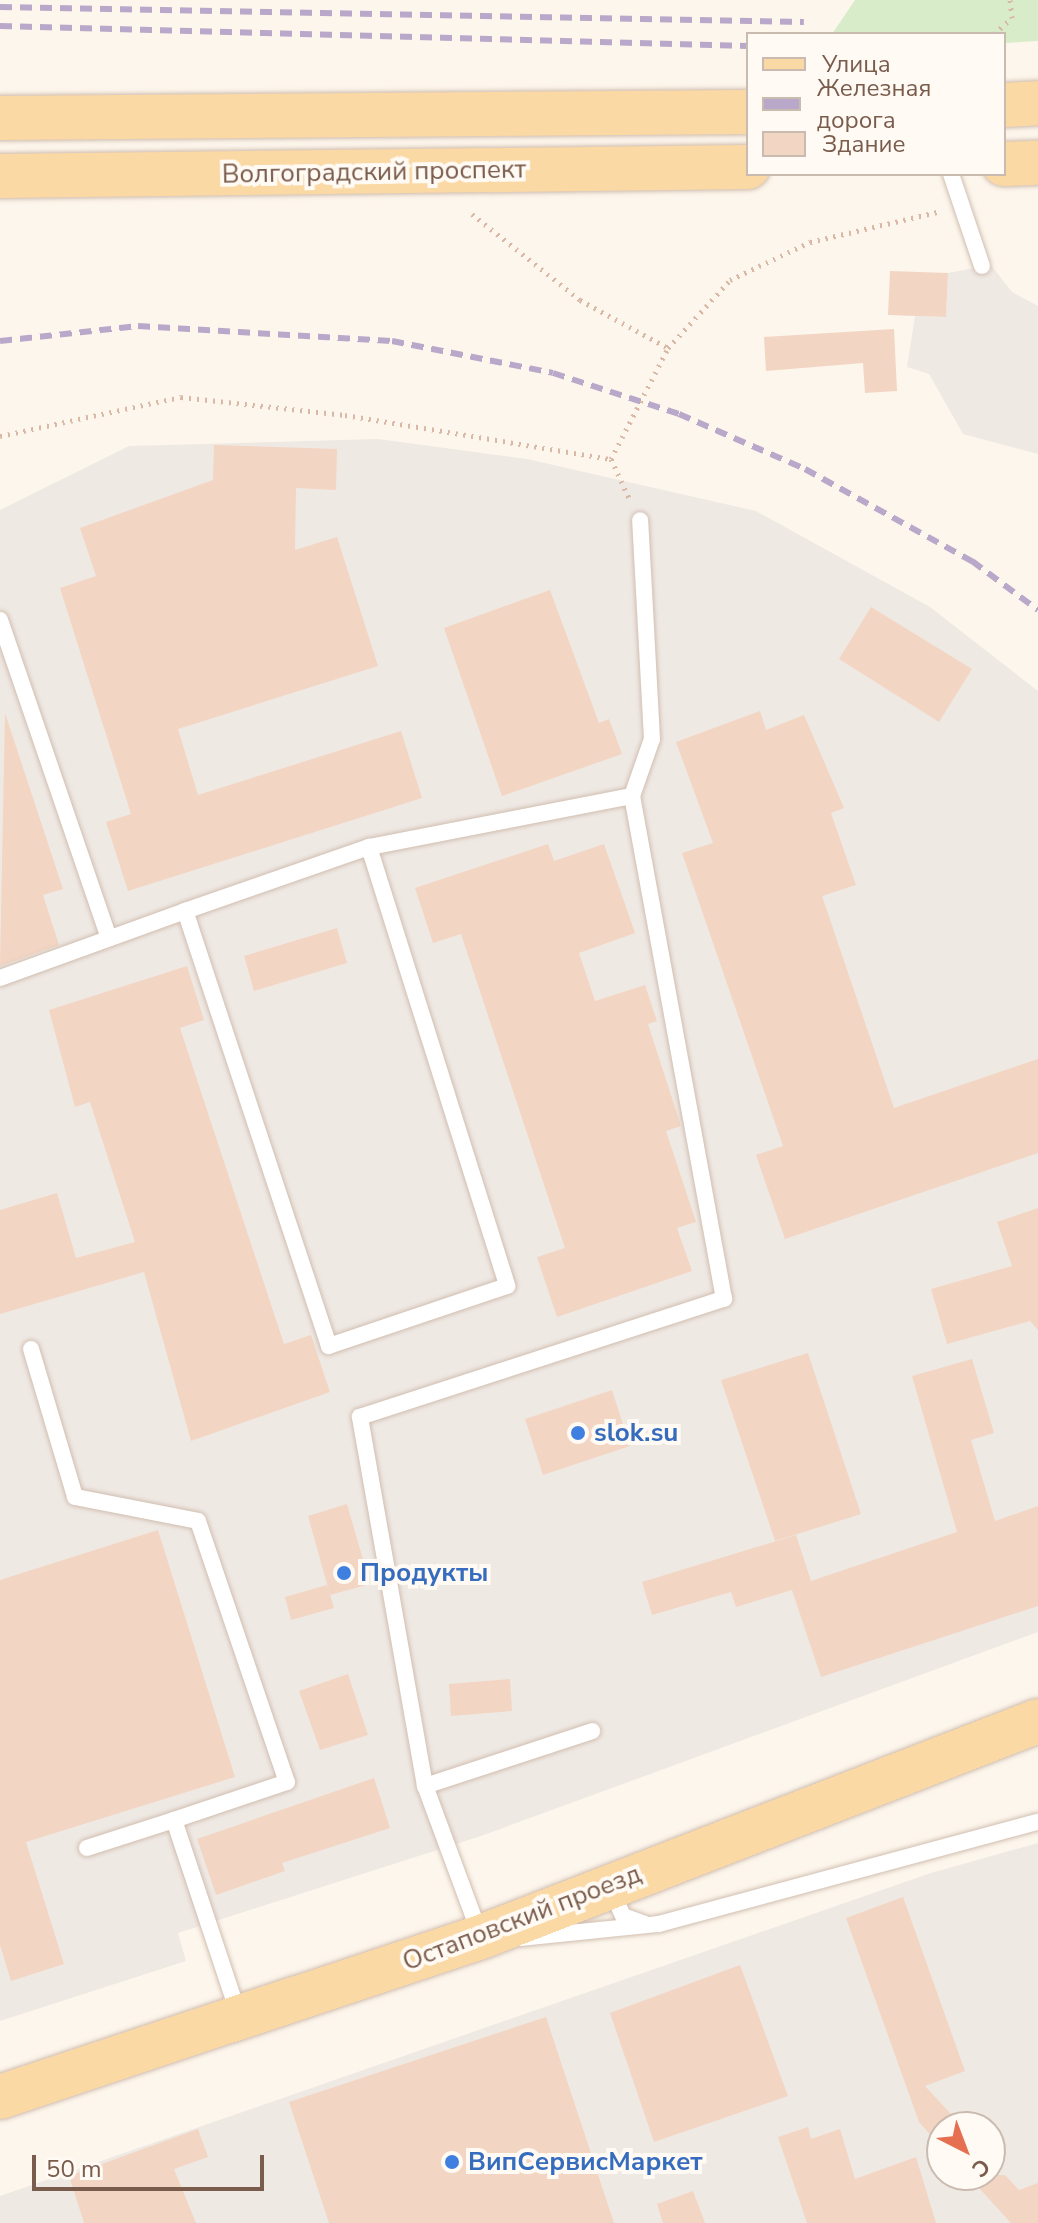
<!DOCTYPE html>
<html>
<head>
<meta charset="utf-8">
<style>
	body { margin:0 }
	#map { position:relative; width:1038px; height:2223px; overflow:hidden; background:#fdf6ec; font-family:"Nunito Sans",sans-serif }
	div>[style] { position:absolute }
	[style*='--x'] { left:calc(var(--x)*1px); top:calc(var(--y)*1px); width:calc(var(--w)*1px); rotate:calc(var(--a)*1deg) }
	.industrial>* { inset:0; background:#efe9e4 }
	.green>* { inset:0; background:#d8ecc9 }
	.building>* { inset:0; background:#f3d5c3 }
	.path>* { height:5px; margin-top:-2.5px; transform-origin:0; background:repeating-linear-gradient(90deg,#d9b8a5 0 2px,transparent 0 8px) }
	.roads { filter:drop-shadow(0 0 2px #d1beb0) drop-shadow(0 0 2px #d1beb0) }
	.lane>* { height:16px; margin:-8px; padding:0 8px; transform-origin:8px; border-radius:8px; background:#fff }
	.primary>* { height:44px; margin:-22px; padding:0 22px; transform-origin:22px; border-radius:22px; background:#fbd9a5 }
	.rail>* { height:6px; margin-top:-3px; transform-origin:0; background:repeating-linear-gradient(90deg,#b9a8c9 0 12px,transparent 0 20px) }
	.dots>* { width:22px; height:22px; translate:-50% -50%; box-sizing:border-box; border:4px solid #fffaf3; border-radius:50% }
	span { translate:-50% -50%; white-space:nowrap; text-align:center; line-height:1.15; -webkit-text-stroke:8px #fffaf3; paint-order:stroke }
	.street-label { font-size:26px; color:#7a5c4d }
	.shop-label { font-size:26px; color:#366cbe; font-weight:700 }
	.left { translate:0 -50%; text-align:left }
	.legend { position:absolute; left:746px; top:32px; width:260px; height:144px; box-sizing:border-box; background:#fffaf3; border:2px solid #cabbb1; margin:0; padding:10px 14px; list-style:none; font-size:24px; color:#7a5c4d }
	.legend li { display:flex; align-items:center; gap:16px; height:40px }
	.legend b { width:40px; border:2px solid #cabbb1 }
	.north { position:absolute; left:926px; top:2111px; width:80px; height:80px; box-sizing:border-box; background:#fffaf3; border:2px solid #cabbb1; border-radius:50%; rotate:138deg; font-size:22px; font-weight:700; line-height:32px; text-align:center; color:#7a5c4d }
	.north::after { content:''; display:block; margin:auto; width:28px; height:36px; background:#e76f51; clip-path:polygon(50% 0,100% 100%,50% 72%,0 100%) }
	.scale { position:absolute; left:32px; top:2155px; width:232px; height:36px; box-sizing:border-box; border:4px solid #7a5c4d; border-top:0; padding-left:10px; font-size:24px; line-height:28px; white-space:nowrap; color:#7a5c4d; -webkit-text-stroke:6px #fffaf3; paint-order:stroke }
</style>
</head>
<body>
<div id="map">
	<div class="industrial">
		<i style="clip-path:polygon(991px 265px,1012px 292px,1038px 306px,1038px 454px,963px 434px,929px 374px,907px 367px,915px 316px,946px 317px,948px 273px)"></i>
		<i style="clip-path:polygon(378px 439px,527px 459px,756px 511px,930px 607px,1038px 691px,1038px 1632px,481px 1836px,178px 1933px,186px 1961px,0 2021px,0 510px,129px 446px)"></i>
		<i style="clip-path:polygon(evenodd,1038px 1843px,1038px 2223px,0 2223px,0 2196px,931px 1873px,1038px 1843px,942px 2127px,990px 2127px,990px 2175px,942px 2175px,942px 2127px)"></i>
	</div>
	<div class="green">
		<i style="clip-path:polygon(855px 0,1038px 0,1038px 41px,1004px 43px,1004px 34px,832px 34px)"></i>
	</div>
	<div class="building">
		<i style="clip-path:polygon(890px 271px,948px 273px,946px 317px,888px 315px)"></i>
		<i style="clip-path:polygon(894px 329px,897px 391px,865px 393px,863px 363px,766px 371px,764px 337px)"></i>
		<i style="clip-path:polygon(214px 445px,337px 449px,336px 490px,296px 488px,295px 550px,337px 537px,378px 666px,178px 729px,198px 795px,401px 731px,422px 798px,128px 891px,106px 822px,131px 814px,60px 588px,96px 576px,80px 528px,213px 480px)"></i>
		<i style="clip-path:polygon(550px 590px,599px 723px,609px 719px,622px 754px,502px 796px,444px 628px)"></i>
		<i style="clip-path:polygon(871px 607px,972px 669px,939px 722px,839px 659px)"></i>
		<i style="clip-path:polygon(760px 711px,766px 730px,804px 715px,844px 808px,831px 813px,856px 885px,822px 896px,894px 1108px,1038px 1059px,1038px 1153px,785px 1239px,756px 1155px,783px 1146px,682px 853px,713px 843px,676px 742px)"></i>
		<i style="clip-path:polygon(5px 713px,63px 889px,43px 895px,59px 945px,0 966px)"></i>
		<i style="clip-path:polygon(548px 844px,554px 861px,604px 844px,635px 933px,579px 953px,595px 1001px,645px 985px,657px 1021px,648px 1024px,681px 1126px,666px 1131px,696px 1222px,677px 1228px,692px 1271px,557px 1317px,537px 1257px,565px 1248px,461px 934px,433px 943px,415px 888px)"></i>
		<i style="clip-path:polygon(337px 928px,347px 963px,254px 991px,244px 956px)"></i>
		<i style="clip-path:polygon(187px 966px,204px 1020px,180px 1028px,284px 1344px,311px 1335px,330px 1392px,191px 1441px,144px 1272px,0 1314px,0 1210px,57px 1193px,76px 1258px,135px 1242px,90px 1102px,75px 1107px,49px 1010px)"></i>
		<i style="clip-path:polygon(1038px 1208px,1038px 1330px,1030px 1321px,947px 1344px,931px 1289px,1012px 1266px,997px 1222px)"></i>
		<i style="clip-path:polygon(808px 1353px,861px 1514px,775px 1541px,721px 1380px)"></i>
		<i style="clip-path:polygon(972px 1359px,994px 1433px,971px 1440px,995px 1521px,1038px 1506px,1038px 1606px,821px 1677px,792px 1590px,736px 1607px,731px 1592px,652px 1615px,642px 1582px,796px 1535px,811px 1581px,957px 1532px,912px 1376px)"></i>
		<i style="clip-path:polygon(612px 1390px,630px 1446px,543px 1475px,525px 1419px)"></i>
		<i style="clip-path:polygon(347px 1504px,370px 1584px,330px 1595px,308px 1516px)"></i>
		<i style="clip-path:polygon(158px 1530px,235px 1777px,26px 1842px,64px 1964px,11px 1981px,0 1945px,0 1580px)"></i>
		<i style="clip-path:polygon(327px 1585px,334px 1608px,291px 1620px,285px 1597px)"></i>
		<i style="clip-path:polygon(348px 1674px,368px 1735px,320px 1750px,299px 1691px)"></i>
		<i style="clip-path:polygon(510px 1679px,512px 1711px,451px 1716px,449px 1684px)"></i>
		<i style="clip-path:polygon(374px 1778px,390px 1828px,282px 1863px,285px 1871px,216px 1895px,197px 1839px)"></i>
		<i style="clip-path:polygon(903px 1897px,965px 2071px,925px 2086px,963px 2127px,942px 2127px,942px 2148px,919px 2122px,846px 1918px)"></i>
		<i style="clip-path:polygon(740px 1965px,788px 2096px,654px 2142px,610px 2013px)"></i>
		<i style="clip-path:polygon(546px 2017px,614px 2223px,329px 2223px,289px 2102px)"></i>
		<i style="clip-path:polygon(808px 2127px,811px 2139px,840px 2129px,855px 2179px,916px 2157px,936px 2223px,807px 2223px,778px 2137px)"></i>
		<i style="clip-path:polygon(198px 2129px,208px 2157px,174px 2169px,196px 2223px,84px 2223px,69px 2176px)"></i>
		<i style="clip-path:polygon(967px 2175px,1005px 2175px,1019px 2190px,1038px 2183px,1038px 2223px,1011px 2223px)"></i>
		<i style="clip-path:polygon(693px 2191px,705px 2223px,663px 2223px,657px 2204px)"></i>
	</div>
	<div class="path">
		<i style="--x:994;--y:34;--w:24;--a:-42"></i>
		<i style="--x:1012;--y:18;--w:18;--a:-96"></i>
		<i style="--x:472;--y:214;--w:138;--a:38.5"></i>
		<i style="--x:580;--y:300;--w:100;--a:28.6"></i>
		<i style="--x:0;--y:436;--w:185;--a:-12.2"></i>
		<i style="--x:181;--y:397;--w:165;--a:6.3"></i>
		<i style="--x:345;--y:415;--w:270;--a:9.4"></i>
		<i style="--x:611;--y:459;--w:47;--a:65.1"></i>
		<i style="--x:611;--y:459;--w:125;--a:-62.8"></i>
		<i style="--x:668;--y:348;--w:92;--a:-47.6"></i>
		<i style="--x:730;--y:280;--w:89;--a:-25.4"></i>
		<i style="--x:810;--y:242;--w:135;--a:-13.3"></i>
	</div>
	<div class="roads">
		<div class="lane">
			<i style="--x:951;--y:174;--w:97;--a:71.4"></i>
			<i style="--x:0;--y:620;--w:336;--a:71.1"></i>
			<i style="--x:369;--y:847;--w:460;--a:72.5"></i>
			<i style="--x:507;--y:1286;--w:188;--a:161.4"></i>
			<i style="--x:329;--y:1346;--w:458;--a:-108.3"></i>
			<i style="--x:185;--y:911;--w:195;--a:-19.2"></i>
			<i style="--x:369;--y:847;--w:268;--a:-11"></i>
			<i style="--x:0;--y:978;--w:197;--a:-19.9"></i>
			<i style="--x:31;--y:1349;--w:154;--a:73.4"></i>
			<i style="--x:75;--y:1497;--w:125;--a:11"></i>
			<i style="--x:198;--y:1521;--w:276;--a:71.2"></i>
			<i style="--x:287;--y:1782;--w:119;--a:161.4"></i>
			<i style="--x:174;--y:1820;--w:206;--a:71.6"></i>
			<i style="--x:425;--y:1786;--w:176;--a:-18.2"></i>
			<i style="--x:87;--y:1848;--w:91;--a:-17.8"></i>
			<i style="--x:611;--y:1890;--w:29;--a:65"></i>
			<i style="--x:623;--y:1916;--w:23;--a:20"></i>
			<i style="--x:481;--y:1937;--w:161;--a:-110.3"></i>
			<i style="--x:425;--y:1786;--w:375;--a:-100"></i>
			<i style="--x:360;--y:1417;--w:383;--a:-18"></i>
			<i style="--x:724;--y:1299;--w:511;--a:-100.36"></i>
			<i style="--x:632;--y:796;--w:60;--a:-70.7"></i>
			<i style="--x:652;--y:739;--w:219;--a:-93.1"></i>
			<i style="--x:520;--y:1938;--w:140;--a:-5.8"></i>
			<i style="--x:659;--y:1924;--w:392;--a:-15.1"></i>
		</div>
		<div class="primary">
			<i style="--x:1004;--y:105;--w:34;--a:-3"></i>
			<i style="--x:0;--y:118;--w:748;--a:-0.46"></i>
			<i style="--x:1004;--y:164;--w:34;--a:-2"></i>
			<i style="--x:0;--y:176;--w:748;--a:-0.69"></i>
			<i style="--x:0;--y:2097;--w:507;--a:-18.4"></i>
			<i style="--x:481;--y:1937;--w:597;--a:-21.2"></i>
		</div>
	</div>
	<div class="rail">
		<i style="--x:0;--y:7;--w:804;--a:1.07"></i>
		<i style="--x:0;--y:26;--w:748;--a:1.53"></i>
		<i style="--x:0;--y:341;--w:139;--a:-6.2"></i>
		<i style="--x:138;--y:326;--w:254;--a:3.4"></i>
		<i style="--x:392;--y:341;--w:164;--a:11.2"></i>
		<i style="--x:553;--y:373;--w:133;--a:18"></i>
		<i style="--x:679;--y:414;--w:137;--a:23.6"></i>
		<i style="--x:805;--y:469;--w:191;--a:28.9"></i>
		<i style="--x:972;--y:561;--w:82;--a:36.6"></i>
	</div>
	<div class="dots">
		<i style="left:578px;top:1433px;background:#3f7fe0"></i>
		<i style="left:344px;top:1573px;background:#3f7fe0"></i>
		<i style="left:452px;top:2162px;background:#3f7fe0"></i>
	</div>
	<div class="street-label">
		<span style="left:374px;top:172px;rotate:-1deg">Волгоградский проспект</span>
		<span style="left:522px;top:1918px;rotate:-21deg">Остаповский проезд</span>
	</div>
	<div class="shop-label">
		<span class="left" style="left:594px;top:1433px">slok.su</span>
		<span class="left" style="left:360px;top:1573px">Продукты</span>
		<span class="left" style="left:468px;top:2162px">ВипСервисМаркет</span>
	</div>
	<ul class="legend">
	<li><b style="height:10px;background:#fbd9a5"></b>Улица</li>
	<li><b style="height:10px;background:#b9a8c9"></b>Железная дорога</li>
	<li><b style="height:22px;background:#f3d5c3"></b>Здание</li>
	</ul>
	<div class="north">С</div>
	<div class="scale">50 m</div>
</div>
</body>
</html>
